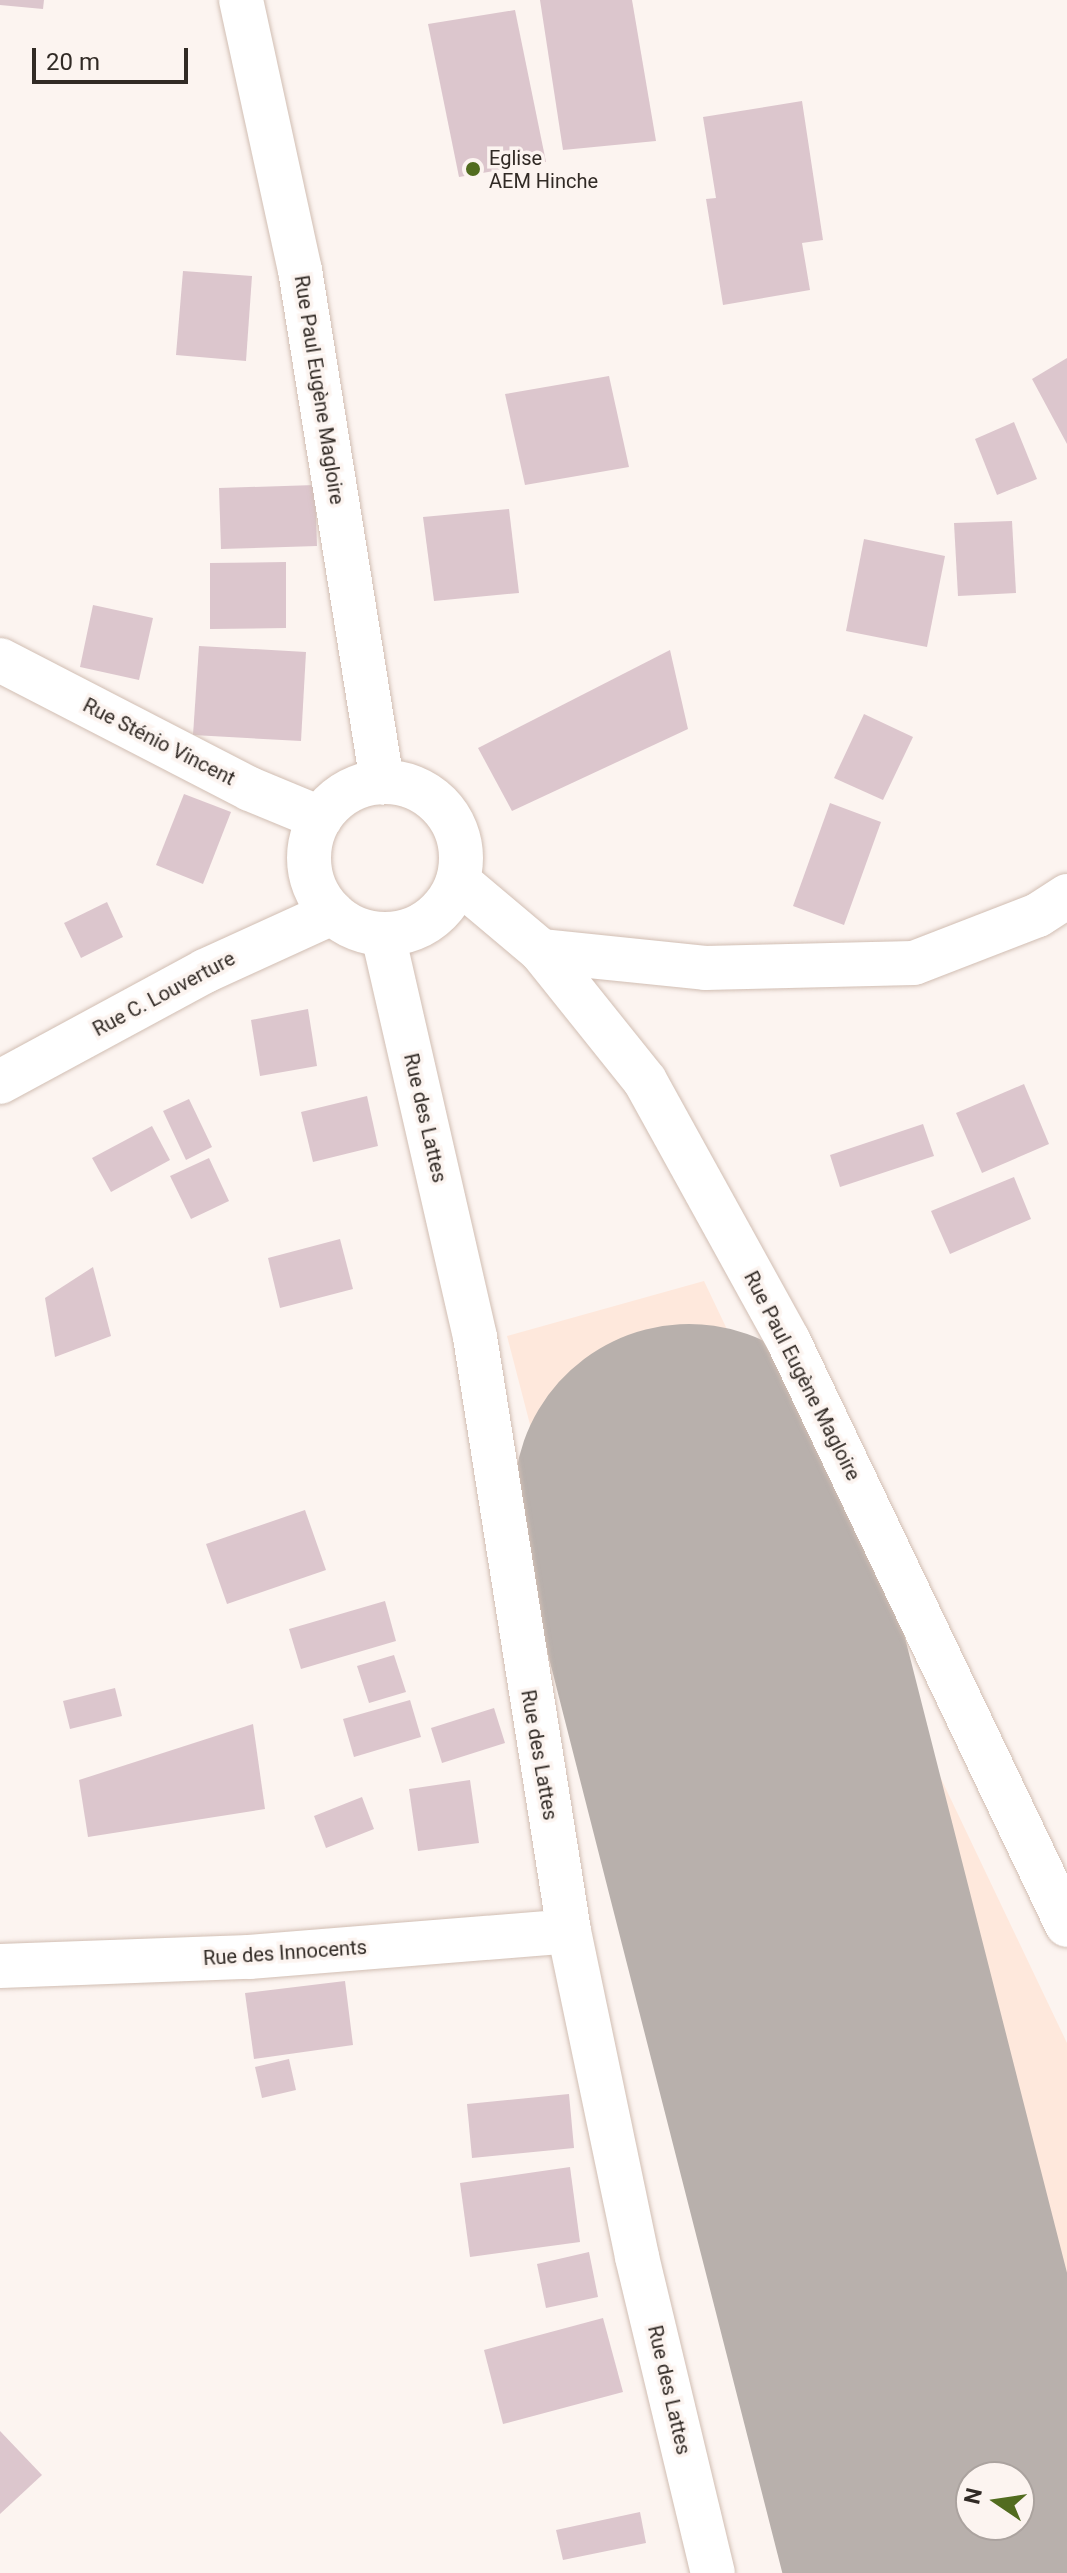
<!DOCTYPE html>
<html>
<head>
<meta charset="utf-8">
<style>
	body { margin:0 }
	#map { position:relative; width:1067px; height:2573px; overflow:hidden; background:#fcf4f0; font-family:Roboto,sans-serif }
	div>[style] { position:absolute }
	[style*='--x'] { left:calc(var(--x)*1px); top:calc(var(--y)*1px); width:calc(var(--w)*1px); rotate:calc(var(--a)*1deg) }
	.built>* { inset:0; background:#fee8dc }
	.runway>* { height:350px; margin:-175px; padding:0 175px; transform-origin:175px; border-radius:175px; background:#b8b0ac }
	.building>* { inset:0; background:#dcc6cd }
	.roads { filter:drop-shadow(0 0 2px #d1beb3) drop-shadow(0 0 2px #d1beb3) }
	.street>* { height:44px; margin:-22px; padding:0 22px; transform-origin:22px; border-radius:22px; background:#fff }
	.secondary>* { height:44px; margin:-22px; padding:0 22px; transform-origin:22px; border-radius:22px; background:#fff }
	.secondary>.ring { margin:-22px; padding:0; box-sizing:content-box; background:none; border:44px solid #fff; border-radius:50% }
	.dots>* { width:22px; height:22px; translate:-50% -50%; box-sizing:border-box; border:4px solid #fcf4f0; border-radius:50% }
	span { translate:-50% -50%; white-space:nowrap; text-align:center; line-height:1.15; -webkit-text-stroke:7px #fcf4f0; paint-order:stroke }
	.poi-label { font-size:20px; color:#312a25 }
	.left { translate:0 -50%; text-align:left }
	.street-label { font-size:20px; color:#312a25 }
	.north { position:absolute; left:955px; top:2461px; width:80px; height:80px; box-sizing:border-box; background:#fcf4f0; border:2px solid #aba39f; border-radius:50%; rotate:283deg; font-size:22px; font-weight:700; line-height:32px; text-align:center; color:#312a25 }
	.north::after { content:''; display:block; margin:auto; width:28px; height:36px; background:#526c1f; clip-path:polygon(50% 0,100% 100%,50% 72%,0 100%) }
	.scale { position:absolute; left:32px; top:48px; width:156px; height:36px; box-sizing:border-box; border:4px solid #312a25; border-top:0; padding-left:10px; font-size:24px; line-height:28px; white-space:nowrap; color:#312a25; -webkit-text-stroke:6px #fcf4f0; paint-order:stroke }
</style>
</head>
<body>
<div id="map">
	<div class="built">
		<i style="clip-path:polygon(evenodd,704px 1281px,1067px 2043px,1067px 2573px,828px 2573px,507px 1336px,704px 1281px,971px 2477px,1019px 2477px,1019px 2525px,971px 2525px,971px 2477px)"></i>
	</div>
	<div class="runway">
		<i style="--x:689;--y:1499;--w:1108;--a:75.69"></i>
	</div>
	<div class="building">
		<i style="clip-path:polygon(0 0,44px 0,43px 9px,0 5px)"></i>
		<i style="clip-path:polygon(540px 0,632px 0,656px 141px,563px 150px)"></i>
		<i style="clip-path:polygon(515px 10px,546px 162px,459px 177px,428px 24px)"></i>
		<i style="clip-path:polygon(802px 101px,823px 240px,802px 243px,810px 290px,723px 305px,706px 199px,716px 198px,703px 117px)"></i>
		<i style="clip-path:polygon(183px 271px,252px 276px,246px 361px,176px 355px)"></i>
		<i style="clip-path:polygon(1067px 358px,1067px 444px,1032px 379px)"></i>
		<i style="clip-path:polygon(609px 376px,629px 467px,525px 485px,505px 394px)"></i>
		<i style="clip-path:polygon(1014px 422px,1037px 479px,997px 495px,975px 439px)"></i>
		<i style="clip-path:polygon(315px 485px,317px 546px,221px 549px,219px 488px)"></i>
		<i style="clip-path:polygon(509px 509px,519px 593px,434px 601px,423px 517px)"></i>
		<i style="clip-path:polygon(1012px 521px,1016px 593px,958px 596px,954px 523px)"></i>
		<i style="clip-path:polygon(864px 539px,945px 556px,927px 647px,846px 631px)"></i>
		<i style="clip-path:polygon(286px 562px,286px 628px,210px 629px,210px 563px)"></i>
		<i style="clip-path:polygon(93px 605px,153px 618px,139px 680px,80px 667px)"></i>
		<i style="clip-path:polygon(199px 646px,306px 652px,301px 741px,193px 735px)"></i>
		<i style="clip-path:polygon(670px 650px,688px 729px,512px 811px,478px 748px)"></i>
		<i style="clip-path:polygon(864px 714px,913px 737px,883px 800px,834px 778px)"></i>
		<i style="clip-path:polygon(184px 794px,231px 812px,203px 884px,156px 865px)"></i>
		<i style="clip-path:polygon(830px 803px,881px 822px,844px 925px,793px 906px)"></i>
		<i style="clip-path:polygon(107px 902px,123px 937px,81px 958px,64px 923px)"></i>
		<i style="clip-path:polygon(308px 1009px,317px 1066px,260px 1076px,251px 1020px)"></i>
		<i style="clip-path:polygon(1024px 1084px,1049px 1144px,982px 1173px,956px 1113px)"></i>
		<i style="clip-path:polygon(367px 1096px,378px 1146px,313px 1162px,301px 1112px)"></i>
		<i style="clip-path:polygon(189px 1099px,212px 1147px,186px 1160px,163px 1111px)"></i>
		<i style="clip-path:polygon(923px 1124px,934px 1156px,840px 1187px,830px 1155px)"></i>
		<i style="clip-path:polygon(152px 1126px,170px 1160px,111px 1192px,92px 1158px)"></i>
		<i style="clip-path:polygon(209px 1158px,229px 1201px,191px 1219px,170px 1176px)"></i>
		<i style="clip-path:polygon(1014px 1177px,1031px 1219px,950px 1254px,931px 1211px)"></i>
		<i style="clip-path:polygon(340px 1239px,353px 1289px,280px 1308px,268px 1258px)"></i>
		<i style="clip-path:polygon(93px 1267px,111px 1336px,55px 1357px,45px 1298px)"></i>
		<i style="clip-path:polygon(305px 1510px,326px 1570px,227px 1604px,206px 1544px)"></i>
		<i style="clip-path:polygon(385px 1601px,396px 1641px,301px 1669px,289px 1629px)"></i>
		<i style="clip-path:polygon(394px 1655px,406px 1692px,369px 1703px,357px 1666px)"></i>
		<i style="clip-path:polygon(115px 1688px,122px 1716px,70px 1729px,63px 1701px)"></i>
		<i style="clip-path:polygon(410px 1700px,421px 1737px,354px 1757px,343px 1719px)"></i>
		<i style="clip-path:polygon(494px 1708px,505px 1743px,442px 1763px,431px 1728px)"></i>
		<i style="clip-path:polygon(253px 1724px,265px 1809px,88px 1837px,79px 1780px)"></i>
		<i style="clip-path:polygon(470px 1780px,479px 1843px,418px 1851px,409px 1789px)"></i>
		<i style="clip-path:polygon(362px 1797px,374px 1829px,326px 1848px,314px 1816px)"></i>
		<i style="clip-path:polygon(345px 1981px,353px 2045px,254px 2059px,245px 1993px)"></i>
		<i style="clip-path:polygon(289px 2059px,296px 2090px,262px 2098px,255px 2067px)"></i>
		<i style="clip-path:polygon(569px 2094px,574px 2148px,472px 2158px,467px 2104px)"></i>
		<i style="clip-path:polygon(570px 2167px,580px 2242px,470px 2257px,460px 2183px)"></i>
		<i style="clip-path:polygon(589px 2252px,598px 2297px,546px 2308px,537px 2264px)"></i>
		<i style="clip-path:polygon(603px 2318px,623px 2392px,503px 2424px,484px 2350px)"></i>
		<i style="clip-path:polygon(0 2431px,42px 2475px,0 2514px)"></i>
		<i style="clip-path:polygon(640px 2512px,646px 2543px,563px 2560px,556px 2530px)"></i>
	</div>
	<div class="roads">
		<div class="street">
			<i style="--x:0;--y:660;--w:281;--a:27.3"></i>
			<i style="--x:250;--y:789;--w:76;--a:22.5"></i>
			<i style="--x:383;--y:935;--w:412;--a:77.1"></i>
			<i style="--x:475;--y:1337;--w:601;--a:81.01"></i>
			<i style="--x:569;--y:1931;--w:333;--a:78.2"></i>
			<i style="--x:637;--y:2257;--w:325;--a:76.5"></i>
			<i style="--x:541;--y:951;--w:165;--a:5.9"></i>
			<i style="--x:705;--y:968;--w:209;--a:-1.4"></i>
			<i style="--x:914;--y:963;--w:133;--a:-21.2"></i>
			<i style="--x:1038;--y:915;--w:35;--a:-33"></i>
			<i style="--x:0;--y:1082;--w:233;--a:-28.4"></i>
			<i style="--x:205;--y:971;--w:140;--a:-24.5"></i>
			<i style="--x:0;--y:1966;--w:249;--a:-2.1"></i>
			<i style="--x:249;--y:1957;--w:321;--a:-4.6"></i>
		</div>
		<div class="secondary">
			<i style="--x:241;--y:0;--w:276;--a:77.7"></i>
			<i style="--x:300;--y:270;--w:519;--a:80.9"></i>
			<i class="ring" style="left:309px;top:782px;width:108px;height:108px"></i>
			<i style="--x:458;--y:881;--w:109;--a:40.1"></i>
			<i style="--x:541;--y:951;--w:166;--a:51.3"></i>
			<i style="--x:645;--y:1081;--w:296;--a:61.1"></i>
			<i style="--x:788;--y:1340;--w:648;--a:64.5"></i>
		</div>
	</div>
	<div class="dots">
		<i style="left:473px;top:169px;background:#526c1f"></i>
	</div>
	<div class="poi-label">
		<span class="left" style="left:489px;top:170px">Eglise<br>AEM Hinche</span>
	</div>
	<div class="street-label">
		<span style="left:319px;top:390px;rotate:81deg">Rue Paul Eugène Magloire</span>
		<span style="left:159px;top:742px;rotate:27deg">Rue Sténio Vincent</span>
		<span style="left:164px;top:994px;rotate:-28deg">Rue C. Louverture</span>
		<span style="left:425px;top:1118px;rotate:77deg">Rue des Lattes</span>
		<span style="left:802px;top:1376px;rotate:63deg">Rue Paul Eugène Magloire</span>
		<span style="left:539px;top:1755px;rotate:80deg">Rue des Lattes</span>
		<span style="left:285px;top:1953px;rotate:-4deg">Rue des Innocents</span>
		<span style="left:669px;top:2390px;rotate:77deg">Rue des Lattes</span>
	</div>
	<div class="north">N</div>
	<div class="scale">20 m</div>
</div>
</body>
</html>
